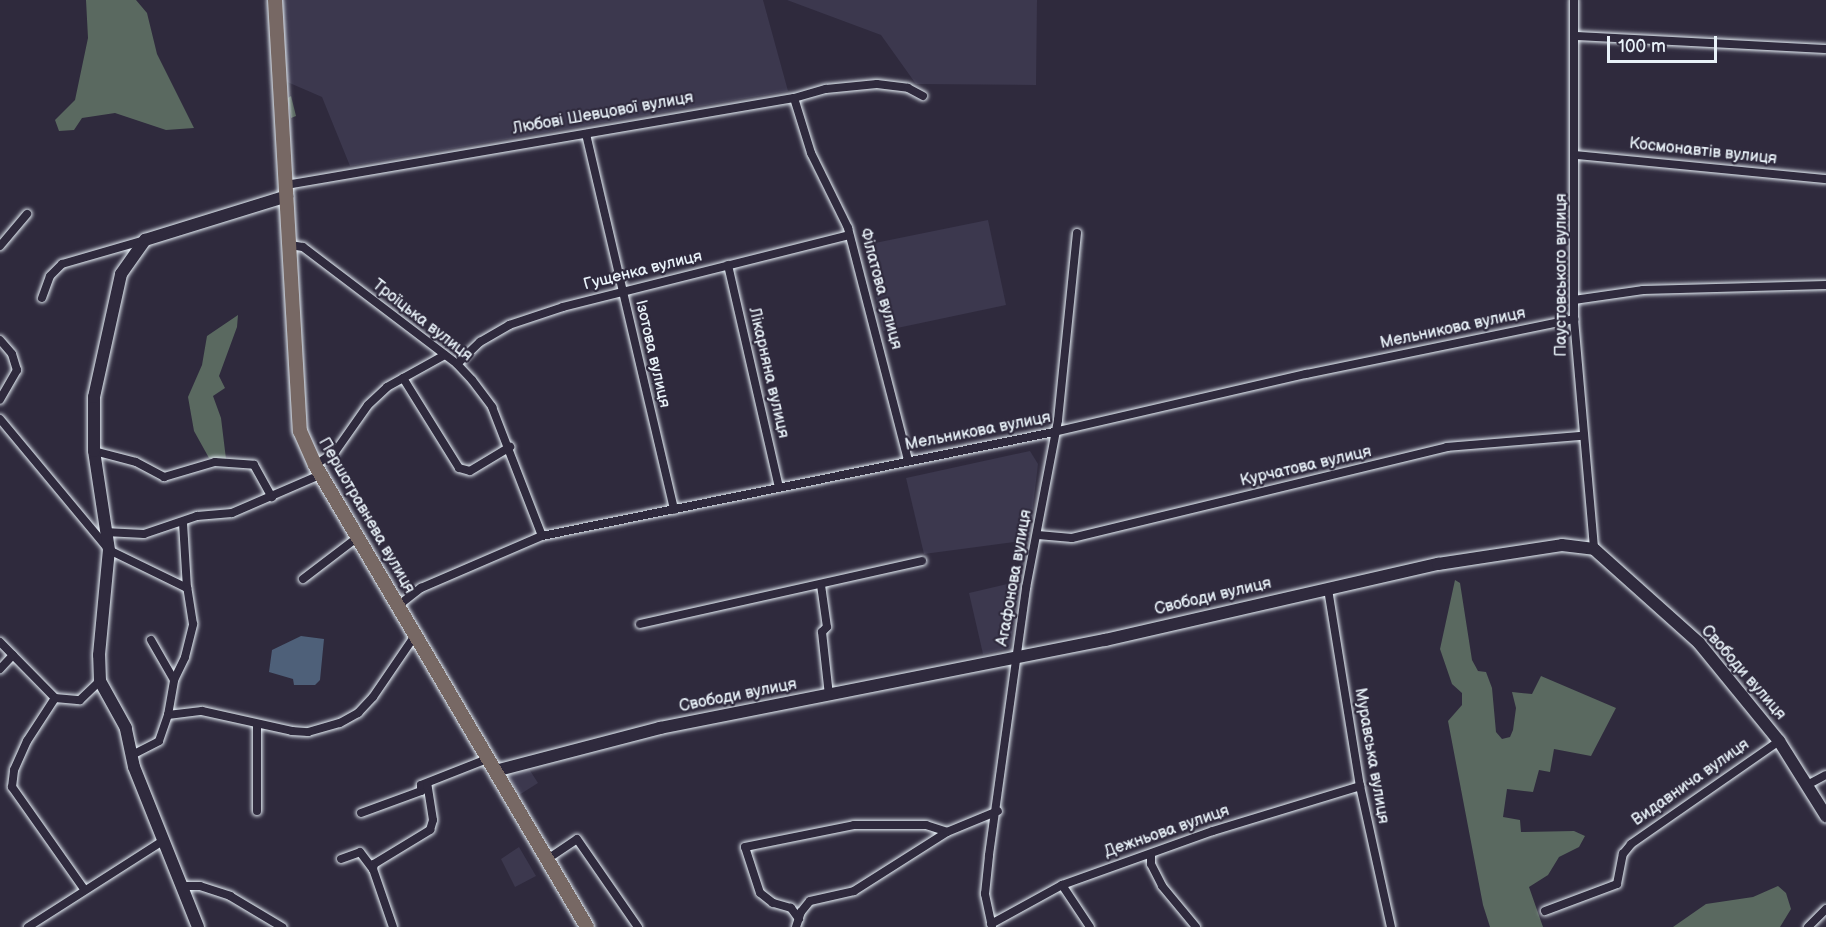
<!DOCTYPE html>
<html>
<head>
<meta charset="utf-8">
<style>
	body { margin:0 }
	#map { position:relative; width:1826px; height:927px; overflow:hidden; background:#2f2a3d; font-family:"Balsamiq Sans",sans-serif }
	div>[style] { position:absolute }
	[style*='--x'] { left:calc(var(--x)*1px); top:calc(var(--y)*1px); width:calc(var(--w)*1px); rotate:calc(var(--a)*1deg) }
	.built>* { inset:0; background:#3c384e }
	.green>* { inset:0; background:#5a6960 }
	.water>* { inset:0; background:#4e6079 }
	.roads { filter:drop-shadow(0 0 2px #e8f1f8) drop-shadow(0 0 2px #e8f1f8) }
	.street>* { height:8px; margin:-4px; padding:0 4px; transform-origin:4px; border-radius:4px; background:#2f2a3d }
	.secondary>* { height:12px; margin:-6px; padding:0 6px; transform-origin:6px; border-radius:6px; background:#2f2a3d }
	.primary>* { height:14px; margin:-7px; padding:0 7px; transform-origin:7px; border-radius:7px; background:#776864 }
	span { translate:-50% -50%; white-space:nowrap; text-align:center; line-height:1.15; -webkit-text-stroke:4.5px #2f2a3d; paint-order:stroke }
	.street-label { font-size:16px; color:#e8f1f8 }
	.scale { position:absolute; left:1607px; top:36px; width:110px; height:27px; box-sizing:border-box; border:3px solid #e8f1f8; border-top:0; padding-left:8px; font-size:18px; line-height:21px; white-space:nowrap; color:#e8f1f8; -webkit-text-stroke:4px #2f2a3d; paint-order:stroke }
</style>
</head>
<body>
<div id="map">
	<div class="built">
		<i style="clip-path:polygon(280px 0,763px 0,788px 91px,350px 166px,322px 97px,285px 81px)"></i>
		<i style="clip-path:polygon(787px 0,1037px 0,1036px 85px,916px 84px,881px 35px)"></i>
		<i style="clip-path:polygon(988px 220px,1006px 305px,883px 331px,865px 245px)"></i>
		<i style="clip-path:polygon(1030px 451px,1038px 464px,1029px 540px,924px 554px,906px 478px)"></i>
		<i style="clip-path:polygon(1020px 581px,1010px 648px,983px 654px,969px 593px)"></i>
		<i style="clip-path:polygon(529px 769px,538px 783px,519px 795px,508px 774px)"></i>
		<i style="clip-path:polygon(519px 847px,536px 876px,515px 887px,501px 859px)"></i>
	</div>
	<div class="green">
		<i style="clip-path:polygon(86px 0,136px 0,147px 13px,157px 54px,194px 128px,166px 130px,115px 113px,82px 118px,74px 130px,59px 131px,55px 120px,75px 100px,88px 38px)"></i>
		<i style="clip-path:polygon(291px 96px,296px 116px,291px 118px,288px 98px)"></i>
		<i style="clip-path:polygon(238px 315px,237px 327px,219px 376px,225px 388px,213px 396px,221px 418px,226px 459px,209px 458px,194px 431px,188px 397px,202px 365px,207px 336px)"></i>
		<i style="clip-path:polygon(1455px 580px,1460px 583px,1472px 660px,1478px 671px,1486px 672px,1492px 688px,1496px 732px,1502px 739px,1510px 737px,1513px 730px,1516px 708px,1512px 692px,1532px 694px,1541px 676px,1616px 708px,1591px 756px,1554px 749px,1550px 772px,1539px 770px,1533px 792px,1507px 789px,1503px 817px,1520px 820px,1521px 832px,1574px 831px,1585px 836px,1579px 847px,1559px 857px,1548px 875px,1529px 887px,1543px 927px,1490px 927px,1483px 905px,1448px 721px,1462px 705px,1462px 693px,1452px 684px,1440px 649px)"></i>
		<i style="clip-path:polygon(1778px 886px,1786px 893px,1791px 909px,1780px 927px,1673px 927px,1706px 904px,1753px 897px)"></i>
	</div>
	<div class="water">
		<i style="clip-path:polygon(301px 636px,324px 639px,320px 680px,315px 685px,294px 685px,293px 679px,269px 672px,272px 650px)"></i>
	</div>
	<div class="roads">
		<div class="street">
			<i style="--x:1574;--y:0;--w:319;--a:90"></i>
			<i style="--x:1574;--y:319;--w:231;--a:85"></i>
			<i style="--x:1576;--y:36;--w:250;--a:3"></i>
			<i style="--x:794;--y:98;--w:58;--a:72.8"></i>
			<i style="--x:811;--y:153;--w:84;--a:63.7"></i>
			<i style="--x:848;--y:228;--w:240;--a:75.5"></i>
			<i style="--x:586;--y:134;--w:386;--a:76.8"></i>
			<i style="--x:1576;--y:155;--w:251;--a:5.5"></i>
			<i style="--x:286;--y:185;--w:515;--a:-9.72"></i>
			<i style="--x:794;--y:98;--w:33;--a:-16"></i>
			<i style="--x:826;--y:89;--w:51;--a:-5.6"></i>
			<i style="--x:877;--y:84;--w:31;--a:7"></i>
			<i style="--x:908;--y:88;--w:17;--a:28"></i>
			<i style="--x:290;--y:245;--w:13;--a:9"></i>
			<i style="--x:303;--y:247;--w:193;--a:37.2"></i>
			<i style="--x:457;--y:364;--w:22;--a:47"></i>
			<i style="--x:472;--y:380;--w:34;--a:53"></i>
			<i style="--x:492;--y:407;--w:138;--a:68.8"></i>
			<i style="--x:0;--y:246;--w:42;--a:-49.8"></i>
			<i style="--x:728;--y:265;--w:228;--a:77.1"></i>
			<i style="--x:42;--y:298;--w:23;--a:-70"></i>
			<i style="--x:50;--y:276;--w:17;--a:-45"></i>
			<i style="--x:62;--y:264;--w:86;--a:-16.1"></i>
			<i style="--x:1574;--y:300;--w:70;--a:-8.2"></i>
			<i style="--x:1643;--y:290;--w:183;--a:-1.6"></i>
			<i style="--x:0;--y:340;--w:18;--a:49"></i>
			<i style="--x:12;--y:354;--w:17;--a:73"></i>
			<i style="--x:17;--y:370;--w:34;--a:120"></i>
			<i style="--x:457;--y:364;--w:32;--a:-44"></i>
			<i style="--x:480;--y:342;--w:34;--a:-30"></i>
			<i style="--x:509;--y:325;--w:57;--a:-18.4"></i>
			<i style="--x:563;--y:307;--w:295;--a:-14.1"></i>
			<i style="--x:403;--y:378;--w:106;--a:58.1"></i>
			<i style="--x:459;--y:468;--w:11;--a:15"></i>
			<i style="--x:470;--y:471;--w:47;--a:-31"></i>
			<i style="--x:0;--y:419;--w:170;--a:50.2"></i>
			<i style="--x:109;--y:550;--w:87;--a:26"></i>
			<i style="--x:187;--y:588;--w:66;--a:-93.5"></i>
			<i style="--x:94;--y:451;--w:43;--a:14.7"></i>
			<i style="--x:136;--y:462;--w:32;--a:28"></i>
			<i style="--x:164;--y:477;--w:53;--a:-16.4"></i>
			<i style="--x:215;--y:462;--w:39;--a:4"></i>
			<i style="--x:254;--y:465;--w:37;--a:61"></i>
			<i style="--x:315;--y:465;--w:24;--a:-33"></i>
			<i style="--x:335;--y:452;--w:57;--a:-54.9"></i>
			<i style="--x:368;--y:405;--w:26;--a:-43"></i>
			<i style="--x:387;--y:387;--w:66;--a:-28.9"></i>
			<i style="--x:105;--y:532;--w:39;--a:3"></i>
			<i style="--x:144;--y:534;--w:56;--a:-18.8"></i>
			<i style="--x:197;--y:516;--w:35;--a:-5"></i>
			<i style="--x:232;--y:513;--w:96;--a:-23.4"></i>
			<i style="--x:1038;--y:535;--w:34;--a:5"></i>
			<i style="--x:1072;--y:538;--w:386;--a:-13.6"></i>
			<i style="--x:1447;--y:447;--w:135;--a:-4.7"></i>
			<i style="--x:303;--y:579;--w:69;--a:-37.4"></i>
			<i style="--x:821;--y:585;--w:42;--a:81.9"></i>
			<i style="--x:827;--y:627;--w:7;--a:135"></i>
			<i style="--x:822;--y:632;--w:63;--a:83.7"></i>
			<i style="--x:1328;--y:589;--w:200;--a:80.8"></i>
			<i style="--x:1360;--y:786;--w:144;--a:77.6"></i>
			<i style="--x:399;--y:605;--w:28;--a:-38"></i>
			<i style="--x:421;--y:588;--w:132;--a:-23.3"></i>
			<i style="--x:542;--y:536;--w:522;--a:-11.48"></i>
			<i style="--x:1054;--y:432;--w:259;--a:-13"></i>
			<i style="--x:1306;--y:374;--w:274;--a:-11.6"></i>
			<i style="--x:640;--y:624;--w:289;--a:-12.6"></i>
			<i style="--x:151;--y:640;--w:46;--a:60.1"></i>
			<i style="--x:0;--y:642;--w:78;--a:45.5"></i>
			<i style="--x:0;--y:669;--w:19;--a:-47"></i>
			<i style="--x:168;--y:715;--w:36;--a:-80"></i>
			<i style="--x:174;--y:680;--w:25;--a:-64"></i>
			<i style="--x:185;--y:657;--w:34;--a:-76"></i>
			<i style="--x:193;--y:624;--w:36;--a:-99"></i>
			<i style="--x:257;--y:726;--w:85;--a:90"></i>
			<i style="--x:134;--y:754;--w:28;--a:-27"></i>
			<i style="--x:159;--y:741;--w:28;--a:-71"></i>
			<i style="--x:168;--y:715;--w:34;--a:-7"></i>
			<i style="--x:202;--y:711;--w:92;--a:12.5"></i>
			<i style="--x:292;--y:731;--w:16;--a:4"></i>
			<i style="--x:308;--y:732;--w:33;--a:-16"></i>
			<i style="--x:340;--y:723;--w:21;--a:-29"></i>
			<i style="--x:358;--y:713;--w:22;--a:-47"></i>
			<i style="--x:373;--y:697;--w:76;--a:-55.7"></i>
			<i style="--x:1809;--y:784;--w:19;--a:-28"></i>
			<i style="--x:361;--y:813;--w:64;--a:-20.1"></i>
			<i style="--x:421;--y:791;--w:6;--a:-90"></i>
			<i style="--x:421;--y:785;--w:71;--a:-21.5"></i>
			<i style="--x:1151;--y:854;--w:10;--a:90"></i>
			<i style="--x:1151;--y:864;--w:25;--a:63"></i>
			<i style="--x:1162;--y:886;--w:53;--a:50.3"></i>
			<i style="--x:341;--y:859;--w:20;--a:-20"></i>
			<i style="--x:360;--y:852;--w:21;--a:53"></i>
			<i style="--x:373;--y:869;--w:61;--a:71"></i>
			<i style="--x:546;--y:860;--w:37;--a:-34"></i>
			<i style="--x:577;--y:839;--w:107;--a:55.3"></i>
			<i style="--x:373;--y:869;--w:5;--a:-79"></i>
			<i style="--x:374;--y:864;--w:66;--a:-31.3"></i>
			<i style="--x:430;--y:830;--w:10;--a:-73"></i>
			<i style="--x:433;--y:820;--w:37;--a:-99"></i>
			<i style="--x:1062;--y:885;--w:50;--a:56.3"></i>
			<i style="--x:181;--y:886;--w:19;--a:0"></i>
			<i style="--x:200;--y:886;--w:32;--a:18"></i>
			<i style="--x:230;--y:896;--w:61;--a:30.8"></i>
			<i style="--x:84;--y:889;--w:125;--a:-125.2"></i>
			<i style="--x:12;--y:787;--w:17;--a:-83"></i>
			<i style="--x:14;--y:770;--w:32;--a:-66"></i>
			<i style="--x:27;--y:741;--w:51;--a:-56.9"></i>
			<i style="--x:55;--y:698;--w:25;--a:5"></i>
			<i style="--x:80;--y:700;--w:28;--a:-44"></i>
			<i style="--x:1545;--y:911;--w:77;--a:-20.6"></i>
			<i style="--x:1617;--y:884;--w:31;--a:-79"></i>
			<i style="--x:1623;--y:854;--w:13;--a:-51"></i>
			<i style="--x:1631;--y:844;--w:180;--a:-34.8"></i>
			<i style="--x:799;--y:919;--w:14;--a:-126"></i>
			<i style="--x:791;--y:908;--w:19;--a:-164"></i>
			<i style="--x:773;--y:903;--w:16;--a:-142"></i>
			<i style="--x:760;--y:893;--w:48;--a:-108.1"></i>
			<i style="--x:745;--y:847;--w:111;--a:-11.4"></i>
			<i style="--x:854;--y:825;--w:72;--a:0"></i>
			<i style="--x:926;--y:825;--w:22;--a:18"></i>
			<i style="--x:991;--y:924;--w:81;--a:-28.8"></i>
			<i style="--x:1062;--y:885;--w:160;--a:-19.7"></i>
			<i style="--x:1213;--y:831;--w:154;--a:-17"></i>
			<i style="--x:28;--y:927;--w:161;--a:-32.6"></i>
			<i style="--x:796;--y:927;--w:16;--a:-72"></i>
			<i style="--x:801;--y:912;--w:14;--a:-51"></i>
			<i style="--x:810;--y:901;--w:45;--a:-12.8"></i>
			<i style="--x:854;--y:891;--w:110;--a:-32.4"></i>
			<i style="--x:947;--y:832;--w:55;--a:-22.4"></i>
			<i style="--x:992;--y:927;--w:34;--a:-102"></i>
			<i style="--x:985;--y:894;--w:39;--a:-84"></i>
			<i style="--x:989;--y:855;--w:270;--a:-82.1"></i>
			<i style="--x:1026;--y:588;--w:171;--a:-79.2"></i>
			<i style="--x:1058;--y:420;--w:188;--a:-84.2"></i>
			<i style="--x:1808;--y:927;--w:25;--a:-45"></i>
		</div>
		<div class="secondary">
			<i style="--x:495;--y:771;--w:171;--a:-14.6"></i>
			<i style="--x:660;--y:728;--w:454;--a:-11.2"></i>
			<i style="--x:1105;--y:640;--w:342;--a:-12.9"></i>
			<i style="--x:1438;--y:564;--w:125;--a:-8.7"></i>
			<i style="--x:1562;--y:545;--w:32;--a:7"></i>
			<i style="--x:1594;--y:549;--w:141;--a:41.8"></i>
			<i style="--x:1699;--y:643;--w:127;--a:50.8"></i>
			<i style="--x:1779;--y:741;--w:89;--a:57.9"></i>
			<i style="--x:198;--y:927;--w:172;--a:-111.8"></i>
			<i style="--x:134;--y:767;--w:40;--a:-102"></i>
			<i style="--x:126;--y:728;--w:54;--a:-119"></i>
			<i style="--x:100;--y:681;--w:26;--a:-92"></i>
			<i style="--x:99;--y:655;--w:105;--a:-84.6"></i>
			<i style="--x:109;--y:550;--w:100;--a:-98.6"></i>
			<i style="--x:94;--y:451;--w:54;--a:-90"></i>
			<i style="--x:94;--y:397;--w:126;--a:-77.6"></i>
			<i style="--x:121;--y:274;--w:42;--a:-54.8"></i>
			<i style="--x:145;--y:240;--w:149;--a:-17.2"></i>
		</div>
		<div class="primary">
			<i style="--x:275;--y:0;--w:432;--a:86.7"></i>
			<i style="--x:300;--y:431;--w:37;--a:66"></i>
			<i style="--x:315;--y:465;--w:536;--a:59.51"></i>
		</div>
	</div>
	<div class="street-label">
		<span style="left:603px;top:114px;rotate:-10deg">Любові Шевцової вулиця</span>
		<span style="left:1703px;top:152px;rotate:6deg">Космонавтів вулиця</span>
		<span style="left:643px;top:271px;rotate:-14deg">Гущенка вулиця</span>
		<span style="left:1562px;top:275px;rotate:-90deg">Паустовського вулиця</span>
		<span style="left:880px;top:289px;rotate:75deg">Філатова вулиця</span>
		<span style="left:422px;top:321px;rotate:38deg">Троїцька вулиця</span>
		<span style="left:1453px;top:329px;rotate:-12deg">Мельникова вулиця</span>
		<span style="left:652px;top:354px;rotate:77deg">Ізотова вулиця</span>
		<span style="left:768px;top:373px;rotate:77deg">Лікарняна вулиця</span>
		<span style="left:978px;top:432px;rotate:-11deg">Мельникова вулиця</span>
		<span style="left:1306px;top:467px;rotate:-13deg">Курчатова вулиця</span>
		<span style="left:366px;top:516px;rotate:60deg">Першотравнева вулиця</span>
		<span style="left:1015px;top:578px;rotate:-80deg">Агафонова вулиця</span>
		<span style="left:1213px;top:597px;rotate:-13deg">Свободи вулиця</span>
		<span style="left:1743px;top:673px;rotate:49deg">Свободи вулиця</span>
		<span style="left:738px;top:696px;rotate:-11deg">Свободи вулиця</span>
		<span style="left:1371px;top:756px;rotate:80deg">Муравська вулиця</span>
		<span style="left:1691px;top:783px;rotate:-35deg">Видавнича вулиця</span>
		<span style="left:1167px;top:832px;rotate:-19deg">Дежньова вулиця</span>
	</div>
	<div class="scale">100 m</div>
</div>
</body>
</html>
